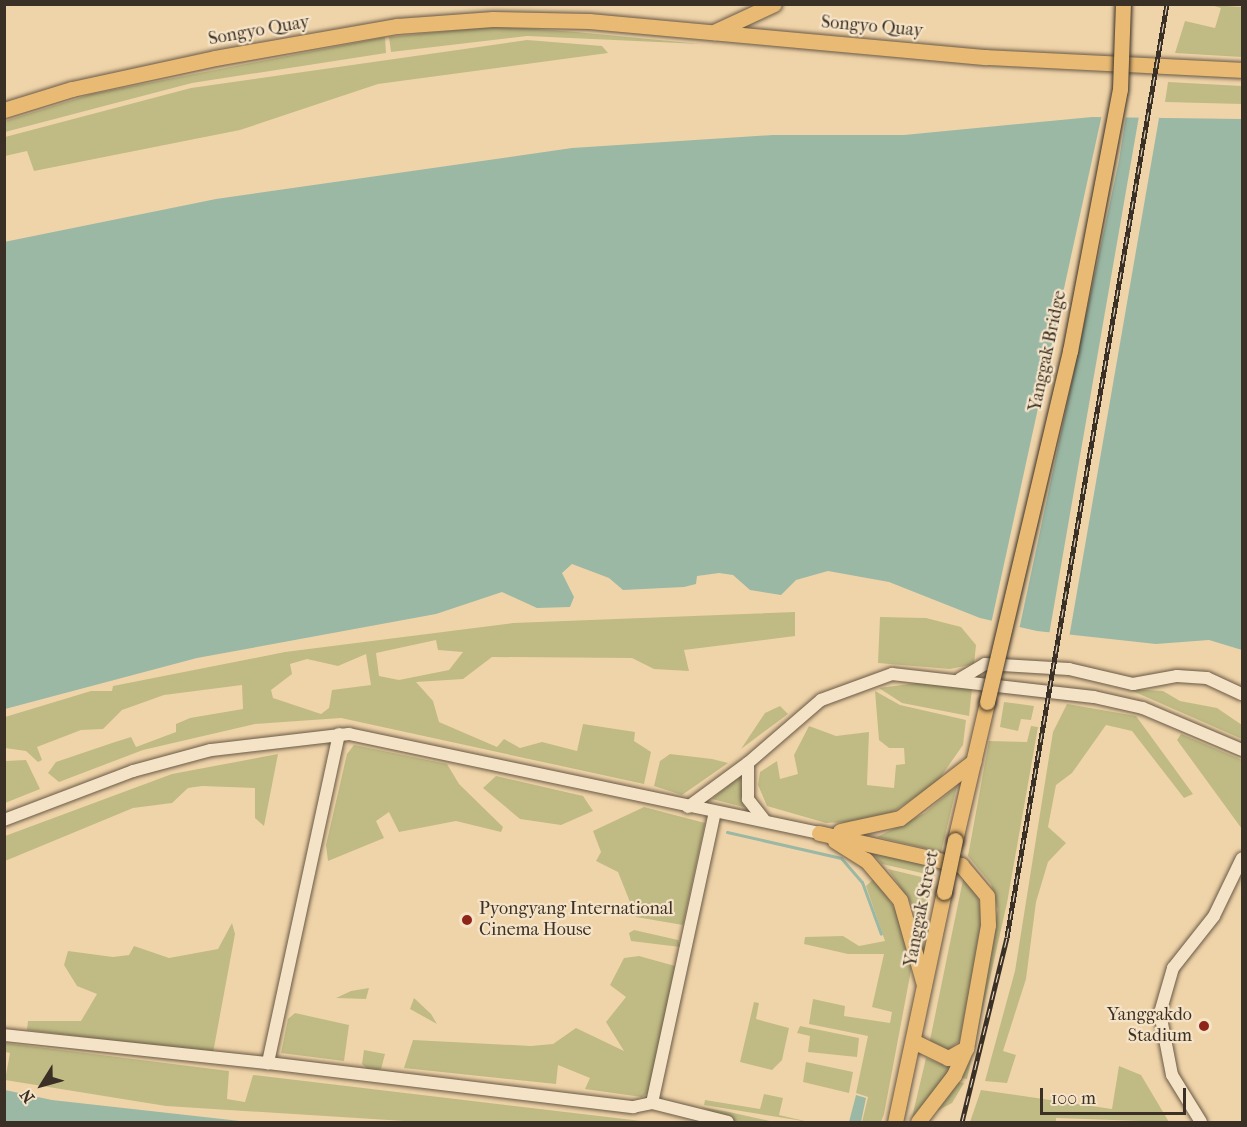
<!DOCTYPE html>
<html>
<head>
<meta charset="utf-8">
<style>
	body { margin:0 }
	#map { position:relative; width:1247px; height:1127px; overflow:hidden; background:#f0d4a9; font-family:"IM FELL French Canon",serif }
	div>[style] { position:absolute }
	[style*='--x'] { left:calc(var(--x)*1px); top:calc(var(--y)*1px); width:calc(var(--w)*1px); rotate:calc(var(--a)*1deg) }
	.green>* { inset:0; background:#c0bb84 }
	.water>* { inset:0; background:#9bb8a5 }
	.pier>* { inset:0; background:#f0d4a9 }
	.stream>* { height:3px; margin:-1.5px; padding:0 1.5px; transform-origin:1.5px; border-radius:1.5px; background:#9bb8a5 }
	.roads { filter:drop-shadow(0 0 2px #685946) drop-shadow(0 0 2px #685946) }
	.minor>* { height:12px; margin:-6px; padding:0 6px; transform-origin:6px; border-radius:6px; background:#f5e3c7 }
	.major>* { height:15px; margin:-7.5px; padding:0 7.5px; transform-origin:7.5px; border-radius:7.5px; background:#e8ba74 }
	.rail>* { height:5px; margin-top:-2.5px; transform-origin:0; background:repeating-linear-gradient(90deg,#f5e3c7 0 9px,#3b3025 0 18px); box-sizing:border-box; border-block:2px solid #3b3025 }
	.bridges { filter:drop-shadow(0 0 2px #3b3025) drop-shadow(0 0 2px #3b3025) }
	.major-bridge>* { height:15px; margin:-7.5px; padding:0 7.5px; transform-origin:7.5px; border-radius:7.5px; background:#e8ba74 }
	.dots>* { width:16px; height:16px; translate:-50% -50%; box-sizing:border-box; border:3px solid #f5e3c7; border-radius:50% }
	span { translate:-50% -50%; white-space:nowrap; text-align:center; line-height:1.15; -webkit-text-stroke:4.5px #f5e3c7; paint-order:stroke }
	.street-label { font-size:18px; color:#3b3025 }
	.poi-label { font-size:18px; color:#3b3025 }
	.left { translate:0 -50%; text-align:left }
	.right { translate:-100% -50%; text-align:right }
	.frame { position:absolute; inset:0; border:6px solid #3b3025; pointer-events:none }
	.north { position:absolute; left:12px; top:1055px; width:60px; height:60px; -webkit-text-stroke:4px #f5e3c7; paint-order:stroke; rotate:233deg; font-size:16px; font-weight:700; line-height:24px; text-align:center; color:#3b3025 }
	.north::after { content:''; display:block; margin:auto; width:21px; height:27px; background:#3b3025; clip-path:polygon(50% 0,100% 100%,50% 72%,0 100%) }
	.scale { position:absolute; left:1040px; top:1088px; width:146px; height:27px; box-sizing:border-box; border:3px solid #3b3025; border-top:0; padding-left:8px; font-size:18px; line-height:21px; white-space:nowrap; color:#3b3025; -webkit-text-stroke:4px #f5e3c7; paint-order:stroke }
</style>
</head>
<body>
<div id="map">
	<div class="green">
		<i style="clip-path:polygon(1211px 5px,1242px 7px,1242px 57px,1175px 53px,1185px 21px,1215px 28px,1221px 8px)"></i>
		<i style="clip-path:polygon(495px 26px,576px 32px,701px 44px,527px 36px,391px 52px,389px 37px)"></i>
		<i style="clip-path:polygon(385px 37px,386px 53px,192px 83px,5px 132px,5px 121px,92px 94px)"></i>
		<i style="clip-path:polygon(527px 40px,602px 46px,608px 53px,378px 84px,240px 130px,34px 171px,27px 151px,5px 156px,5px 137px,191px 88px)"></i>
		<i style="clip-path:polygon(1168px 82px,1242px 86px,1242px 104px,1165px 102px)"></i>
		<i style="clip-path:polygon(evenodd,795px 612px,795px 636px,684px 650px,689px 671px,654px 669px,632px 658px,492px 657px,463px 679px,416px 682px,433px 701px,439px 722px,497px 747px,504px 739px,520px 748px,542px 742px,577px 751px,583px 724px,635px 732px,634px 741px,651px 752px,644px 784px,341px 718px,255px 724px,143px 750px,59px 782px,48px 773px,56px 762px,112px 743px,131px 737px,136px 747px,176px 732px,176px 724px,190px 718px,243px 709px,242px 685px,164px 695px,122px 710px,103px 729px,81px 730px,37px 747px,42px 760px,38px 762px,26px 751px,5px 748px,5px 717px,91px 691px,112px 691px,113px 686px,285px 652px,513px 623px,795px 612px,436px 640px,438px 650px,463px 652px,449px 670px,399px 680px,379px 676px,376px 653px,436px 640px,795px 612px,366px 654px,371px 685px,332px 690px,329px 708px,321px 714px,273px 698px,271px 690px,292px 674px,290px 664px,307px 659px,338px 666px,366px 654px)"></i>
		<i style="clip-path:polygon(880px 617px,926px 618px,961px 627px,976px 645px,974px 664px,950px 669px,878px 663px)"></i>
		<i style="clip-path:polygon(926px 682px,972px 688px,969px 716px,902px 703px,879px 688px)"></i>
		<i style="clip-path:polygon(1128px 689px,1163px 691px,1180px 701px,1217px 708px,1242px 725px,1242px 739px)"></i>
		<i style="clip-path:polygon(875px 691px,900px 705px,966px 720px,963px 745px,937px 782px,893px 812px,848px 822px,826px 823px,767px 806px,758px 785px,760px 772px,777px 761px,780px 779px,798px 774px,794px 755px,809px 726px,836px 736px,869px 732px,867px 785px,894px 788px,896px 765px,905px 764px,904px 748px,889px 748px,879px 740px)"></i>
		<i style="clip-path:polygon(1004px 702px,1034px 706px,1031px 720px,1021px 719px,1018px 731px,1000px 727px)"></i>
		<i style="clip-path:polygon(1067px 704px,1136px 716px,1193px 794px,1184px 798px,1132px 731px,1106px 725px,1072px 773px,1056px 785px,1048px 827px,1066px 843px,1048px 862px,1036px 902px,1026px 979px,1003px 1051px,1016px 1055px,1007px 1083px,985px 1081px,1015px 971px,1053px 732px)"></i>
		<i style="clip-path:polygon(780px 706px,788px 714px,741px 749px,765px 713px)"></i>
		<i style="clip-path:polygon(1031px 726px,1038px 727px,1007px 903px,967px 1079px,958px 1077px,998px 910px,991px 884px,968px 856px,989px 741px,1027px 742px)"></i>
		<i style="clip-path:polygon(1181px 734px,1242px 760px,1242px 829px,1177px 740px)"></i>
		<i style="clip-path:polygon(354px 745px,447px 764px,459px 784px,503px 827px,501px 832px,456px 821px,399px 832px,389px 812px,376px 821px,384px 838px,328px 861px,326px 845px,347px 754px)"></i>
		<i style="clip-path:polygon(278px 754px,264px 826px,255px 818px,255px 788px,202px 786px,188px 788px,172px 803px,133px 808px,5px 861px,5px 836px,172px 774px)"></i>
		<i style="clip-path:polygon(670px 754px,712px 759px,728px 763px,682px 795px,654px 786px,660px 761px)"></i>
		<i style="clip-path:polygon(26px 760px,40px 789px,5px 803px,5px 761px)"></i>
		<i style="clip-path:polygon(496px 776px,583px 796px,593px 811px,561px 825px,520px 819px,483px 788px)"></i>
		<i style="clip-path:polygon(740px 776px,744px 807px,712px 799px)"></i>
		<i style="clip-path:polygon(957px 786px,941px 852px,877px 837px,925px 813px)"></i>
		<i style="clip-path:polygon(644px 807px,705px 823px,683px 925px,636px 917px,618px 872px,596px 861px,601px 852px,593px 831px)"></i>
		<i style="clip-path:polygon(872px 852px,937px 862px,935px 876px,882px 864px)"></i>
		<i style="clip-path:polygon(888px 869px,934px 880px,922px 934px,913px 906px)"></i>
		<i style="clip-path:polygon(964px 875px,977px 894px,983px 919px,960px 1040px,949px 1050px,929px 1045px)"></i>
		<i style="clip-path:polygon(875px 878px,897px 912px,912px 965px,884px 1114px,881px 1122px,862px 1122px,868px 1097px,856px 1093px,868px 1036px,809px 1024px,813px 999px,845px 1006px,844px 1016px,890px 1023px,892px 1012px,872px 1007px,884px 954px,848px 954px,804px 944px,805px 937px,843px 936px,859px 946px,885px 941px,866px 886px)"></i>
		<i style="clip-path:polygon(232px 923px,235px 934px,213px 1053px,27px 1030px,28px 1021px,81px 1021px,97px 994px,77px 986px,64px 965px,68px 951px,113px 957px,129px 955px,134px 946px,169px 958px,218px 949px)"></i>
		<i style="clip-path:polygon(634px 930px,678px 940px,680px 947px,631px 941px,629px 933px)"></i>
		<i style="clip-path:polygon(639px 956px,675px 966px,649px 1092px,642px 1097px,585px 1089px,590px 1078px,558px 1065px,556px 1084px,404px 1068px,413px 1040px,531px 1046px,553px 1044px,576px 1028px,624px 1051px,606px 1022px,626px 997px,610px 985px,624px 958px)"></i>
		<i style="clip-path:polygon(369px 988px,366px 999px,336px 998px,351px 991px)"></i>
		<i style="clip-path:polygon(414px 998px,431px 1014px,437px 1024px,410px 1009px)"></i>
		<i style="clip-path:polygon(754px 1002px,759px 1003px,756px 1019px,789px 1028px,782px 1060px,772px 1070px,740px 1062px)"></i>
		<i style="clip-path:polygon(295px 1013px,349px 1025px,344px 1061px,281px 1053px,288px 1019px)"></i>
		<i style="clip-path:polygon(800px 1026px,859px 1038px,857px 1057px,808px 1052px,810px 1036px,797px 1033px)"></i>
		<i style="clip-path:polygon(5px 1043px,229px 1071px,227px 1099px,245px 1102px,253px 1075px,650px 1122px,420px 1122px,166px 1106px,5px 1080px,10px 1053px,5px 1052px)"></i>
		<i style="clip-path:polygon(364px 1050px,385px 1054px,381px 1069px,370px 1071px,362px 1064px)"></i>
		<i style="clip-path:polygon(926px 1058px,951px 1068px,911px 1122px)"></i>
		<i style="clip-path:polygon(806px 1062px,853px 1072px,849px 1093px,803px 1082px)"></i>
		<i style="clip-path:polygon(1119px 1066px,1141px 1075px,1169px 1122px,1056px 1118px,1056px 1122px,970px 1122px,981px 1090px,1112px 1109px)"></i>
		<i style="clip-path:polygon(956px 1082px,964px 1083px,952px 1103px,933px 1113px)"></i>
		<i style="clip-path:polygon(764px 1094px,783px 1098px,779px 1115px,809px 1122px,704px 1105px,705px 1100px,760px 1109px)"></i>
		<i style="clip-path:polygon(701px 1107px,729px 1112px,774px 1122px,737px 1122px)"></i>
	</div>
	<div class="water">
		<i style="clip-path:polygon(1092px 117px,1242px 119px,1242px 650px,1209px 640px,1156px 644px,1037px 631px,980px 618px,889px 582px,828px 571px,796px 580px,781px 595px,750px 590px,733px 575px,719px 573px,697px 576px,696px 584px,684px 587px,623px 590px,609px 578px,572px 564px,562px 573px,574px 597px,570px 607px,537px 608px,502px 592px,436px 614px,197px 658px,5px 709px,4px 242px,216px 199px,572px 148px,773px 135px,904px 135px)"></i>
		<i style="clip-path:polygon(5px 1090px,52px 1100px,249px 1122px,5px 1122px)"></i>
		<i style="clip-path:polygon(856px 1095px,866px 1098px,861px 1122px,849px 1122px)"></i>
	</div>
	<div class="pier">
		<i style="clip-path:polygon(1102px 114px,1126px 116px,1119px 160px,1019px 630px,991px 624px)"></i>
		<i style="clip-path:polygon(1139px 116px,1159px 118px,1069px 638px,1049px 635px)"></i>
	</div>
	<div class="stream">
		<i style="--x:727;--y:832;--w:117;--a:12.8"></i>
		<i style="--x:841;--y:858;--w:32;--a:49"></i>
		<i style="--x:862;--y:882;--w:55;--a:69.9"></i>
	</div>
	<div class="roads">
		<div class="minor">
			<i style="--x:960;--y:679;--w:29;--a:-31"></i>
			<i style="--x:985;--y:664;--w:84;--a:3.4"></i>
			<i style="--x:1069;--y:669;--w:66;--a:13.2"></i>
			<i style="--x:1133;--y:684;--w:45;--a:-10.3"></i>
			<i style="--x:1177;--y:676;--w:30;--a:4"></i>
			<i style="--x:1207;--y:678;--w:38;--a:25"></i>
			<i style="--x:339;--y:734;--w:337;--a:102.2"></i>
			<i style="--x:268;--y:1063;--w:368;--a:6.9"></i>
			<i style="--x:633;--y:1107;--w:19;--a:-12"></i>
			<i style="--x:652;--y:1103;--w:298;--a:-77.8"></i>
			<i style="--x:688;--y:807;--w:74;--a:-36.3"></i>
			<i style="--x:4;--y:820;--w:138;--a:-20.8"></i>
			<i style="--x:133;--y:771;--w:81;--a:-15.1"></i>
			<i style="--x:211;--y:750;--w:139;--a:-6.6"></i>
			<i style="--x:349;--y:734;--w:480;--a:11.9"></i>
			<i style="--x:765;--y:821;--w:28;--a:-128"></i>
			<i style="--x:748;--y:799;--w:36;--a:-90"></i>
			<i style="--x:748;--y:763;--w:96;--a:-40.8"></i>
			<i style="--x:821;--y:700;--w:76;--a:-20.1"></i>
			<i style="--x:892;--y:674;--w:203;--a:6.5"></i>
			<i style="--x:1094;--y:697;--w:50;--a:12.7"></i>
			<i style="--x:1143;--y:708;--w:108;--a:23"></i>
			<i style="--x:4;--y:1035;--w:265;--a:6.1"></i>
			<i style="--x:652;--y:1103;--w:78;--a:14"></i>
			<i style="--x:1201;--y:1122;--w:55;--a:-121.7"></i>
			<i style="--x:1172;--y:1075;--w:63;--a:-101"></i>
			<i style="--x:1160;--y:1013;--w:47;--a:-73.9"></i>
			<i style="--x:1173;--y:968;--w:66;--a:-51.7"></i>
			<i style="--x:1214;--y:916;--w:64;--a:-64.2"></i>
		</div>
		<div class="major">
			<i style="--x:714;--y:32;--w:66;--a:-25"></i>
			<i style="--x:4;--y:110;--w:71;--a:-17.2"></i>
			<i style="--x:72;--y:89;--w:146;--a:-12.2"></i>
			<i style="--x:215;--y:58;--w:185;--a:-10"></i>
			<i style="--x:397;--y:26;--w:96;--a:-4.2"></i>
			<i style="--x:493;--y:19;--w:96;--a:1.2"></i>
			<i style="--x:589;--y:21;--w:399;--a:5.2"></i>
			<i style="--x:986;--y:57;--w:256;--a:2.9"></i>
			<i style="--x:840;--y:831;--w:61;--a:-12.2"></i>
			<i style="--x:900;--y:818;--w:93;--a:-37.6"></i>
			<i style="--x:819;--y:833;--w:146;--a:12.7"></i>
			<i style="--x:961;--y:865;--w:40;--a:50"></i>
			<i style="--x:987;--y:896;--w:29;--a:88"></i>
			<i style="--x:988;--y:925;--w:125;--a:100.1"></i>
			<i style="--x:966;--y:1048;--w:30;--a:114"></i>
			<i style="--x:954;--y:1075;--w:59;--a:127.5"></i>
			<i style="--x:955;--y:840;--w:142;--a:-76.9"></i>
			<i style="--x:835;--y:841;--w:36;--a:32"></i>
			<i style="--x:866;--y:860;--w:52;--a:49.6"></i>
			<i style="--x:900;--y:900;--w:88;--a:74.2"></i>
			<i style="--x:913;--y:1041;--w:39;--a:26"></i>
			<i style="--x:948;--y:1058;--w:21;--a:-29"></i>
			<i style="--x:895;--y:1122;--w:235;--a:-78"></i>
		</div>
	</div>
	<div class="rail">
		<i style="--x:962;--y:1122;--w:190;--a:-76.3"></i>
		<i style="--x:1007;--y:937;--w:947;--a:-80.27"></i>
	</div>
	<div class="bridges">
		<div class="major-bridge">
			<i style="--x:987;--y:702;--w:361;--a:-76.7"></i>
			<i style="--x:1070;--y:351;--w:267;--a:-79.2"></i>
			<i style="--x:1120;--y:89;--w:85;--a:-88"></i>
			<i style="--x:944;--y:892;--w:53;--a:-78.1"></i>
		</div>
	</div>
	<div class="dots">
		<i style="left:467px;top:920px;background:#8f2418"></i>
		<i style="left:1204px;top:1026px;background:#8f2418"></i>
	</div>
	<div class="street-label">
		<span style="left:872px;top:27px;rotate:5deg">Songyo Quay</span>
		<span style="left:259px;top:31px;rotate:-10deg">Songyo Quay</span>
		<span style="left:1048px;top:351px;rotate:-78deg">Yanggak Bridge</span>
		<span style="left:922px;top:909px;rotate:-79deg">Yanggak Street</span>
	</div>
	<div class="poi-label">
		<span class="left" style="left:479px;top:920px">Pyongyang International<br>Cinema House</span>
		<span class="right" style="left:1192px;top:1026px">Yanggakdo<br>Stadium</span>
	</div>
	<div class="frame"></div>
	<div class="north">N</div>
	<div class="scale">100 m</div>
</div>
</body>
</html>
